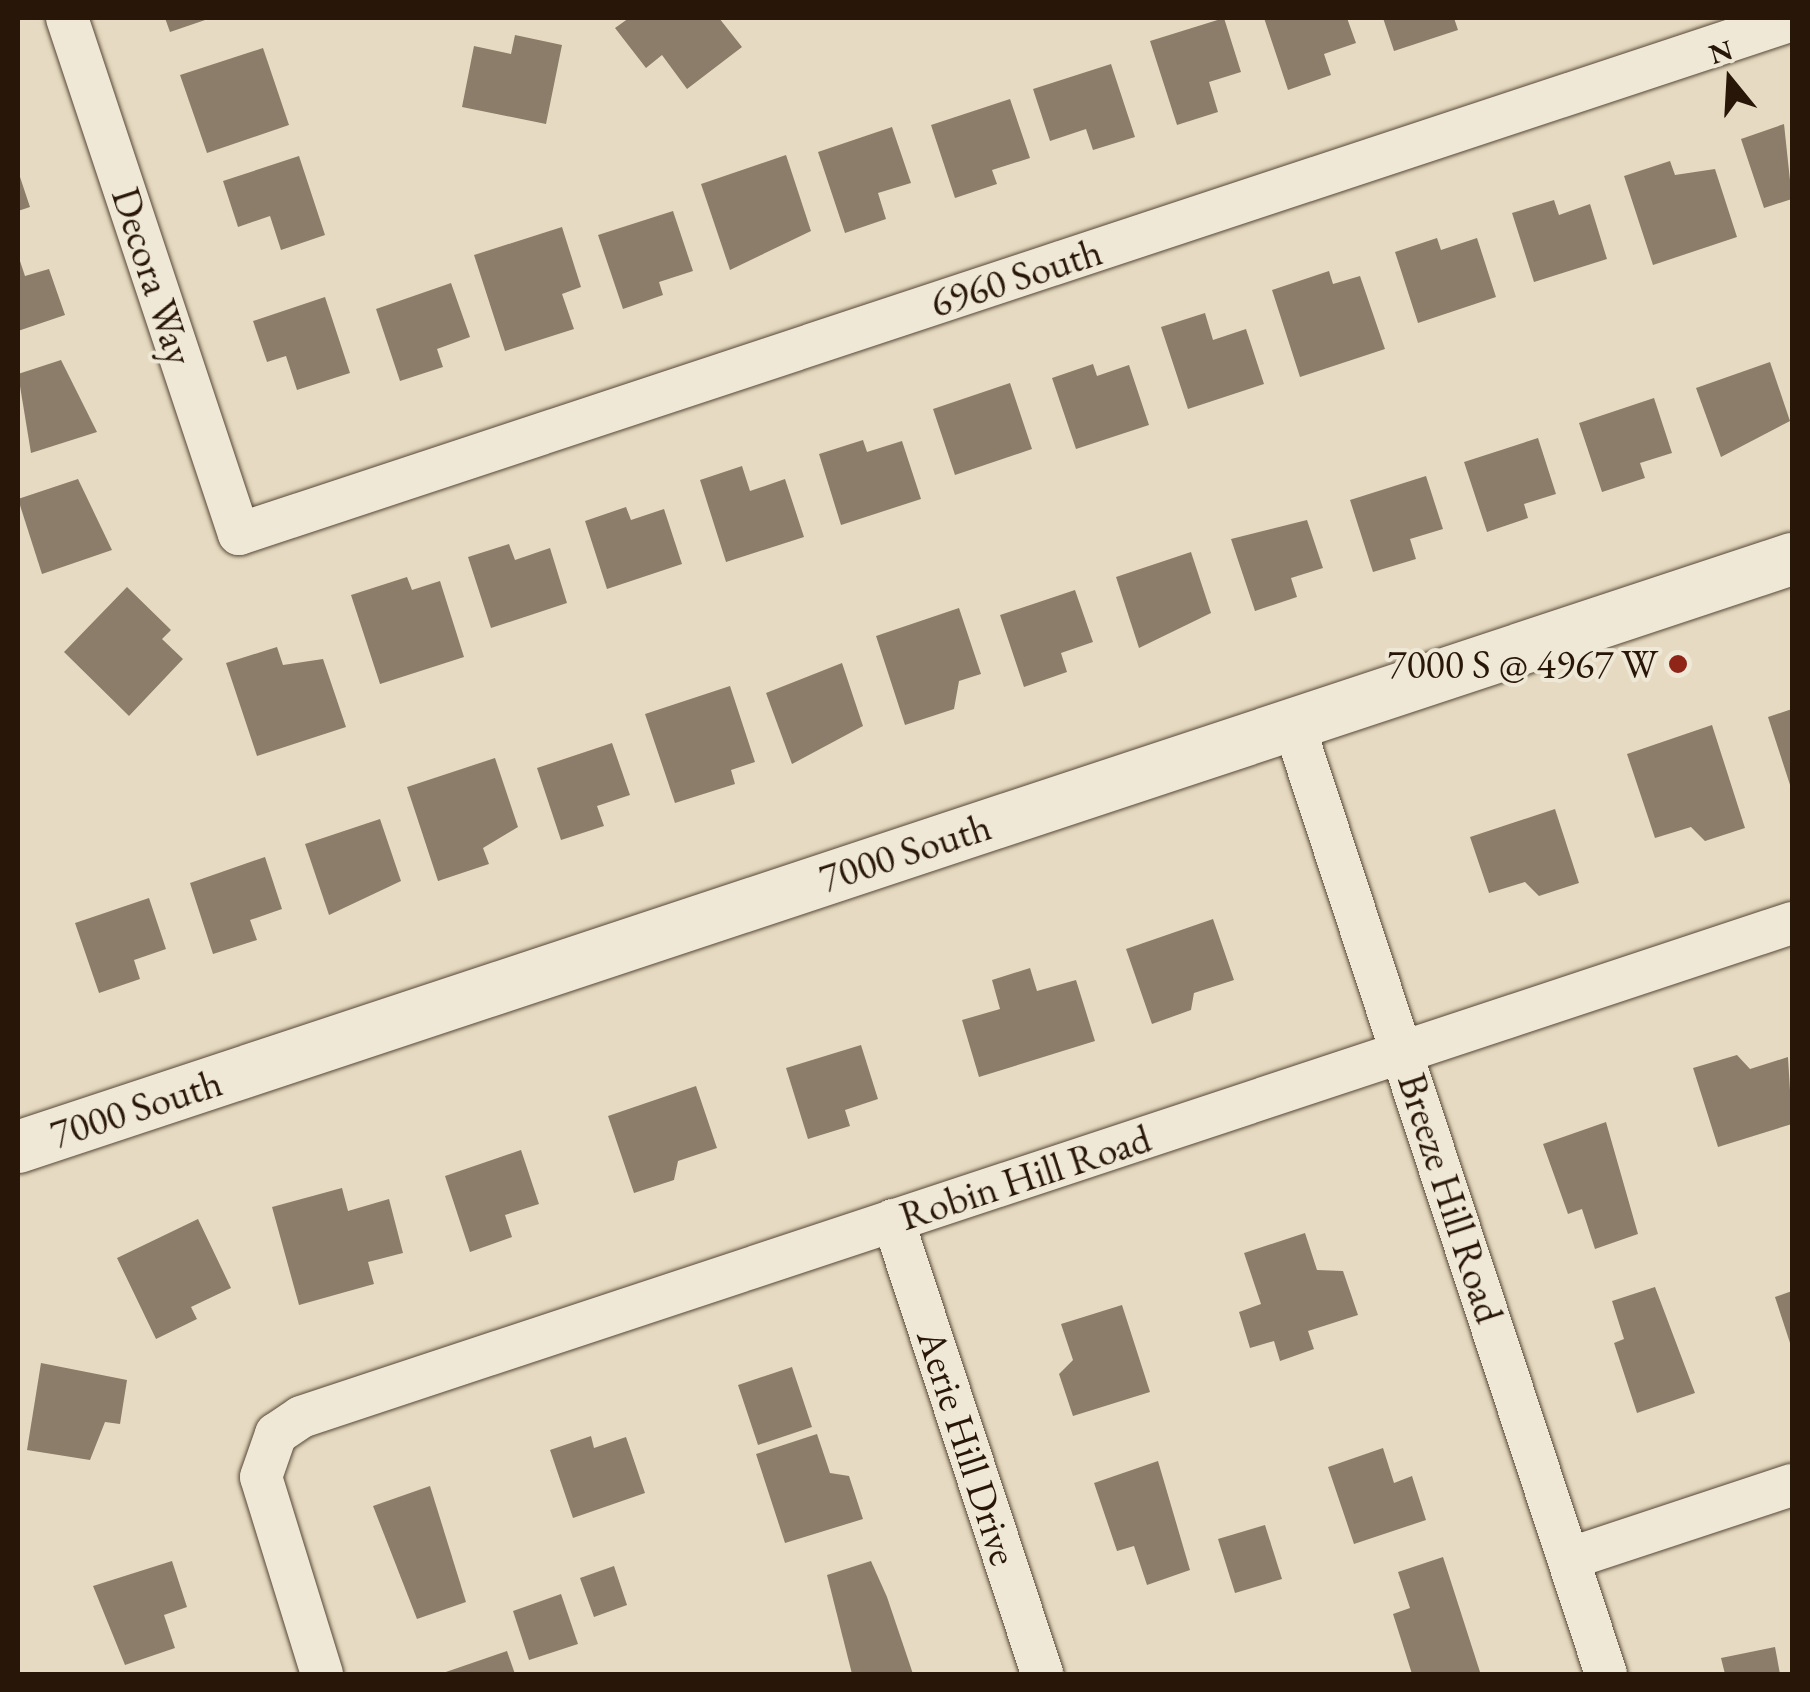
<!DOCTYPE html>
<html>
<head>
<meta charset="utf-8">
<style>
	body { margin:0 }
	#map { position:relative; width:1810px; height:1692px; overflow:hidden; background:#e6dbc2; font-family:"EB Garamond",serif }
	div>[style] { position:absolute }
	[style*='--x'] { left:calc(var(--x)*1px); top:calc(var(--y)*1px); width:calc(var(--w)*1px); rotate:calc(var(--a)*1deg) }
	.building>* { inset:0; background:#8b7d69 }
	.roads { filter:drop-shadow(0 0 2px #584836) drop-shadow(0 0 2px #584836) }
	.minor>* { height:42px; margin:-21px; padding:0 21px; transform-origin:21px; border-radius:21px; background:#efe8d7 }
	.tertiary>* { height:52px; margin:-26px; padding:0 26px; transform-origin:26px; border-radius:26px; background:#efe8d7 }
	.dots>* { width:28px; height:28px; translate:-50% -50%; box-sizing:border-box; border:5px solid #efe8d7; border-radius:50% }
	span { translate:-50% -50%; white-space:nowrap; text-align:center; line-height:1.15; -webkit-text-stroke:8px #efe8d7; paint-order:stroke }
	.street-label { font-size:40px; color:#281708 }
	.poi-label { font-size:40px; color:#281708 }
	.right { translate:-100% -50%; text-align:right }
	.frame { position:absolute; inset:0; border:20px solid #281708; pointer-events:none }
	.north { position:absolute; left:1680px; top:30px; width:100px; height:100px; -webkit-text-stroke:8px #efe8d7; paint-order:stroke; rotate:342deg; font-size:28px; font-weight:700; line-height:40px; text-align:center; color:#281708 }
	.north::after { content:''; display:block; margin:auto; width:35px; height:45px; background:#281708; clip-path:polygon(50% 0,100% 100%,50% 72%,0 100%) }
</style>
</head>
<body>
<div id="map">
	<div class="building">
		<i style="clip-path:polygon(165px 18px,211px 18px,170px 32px)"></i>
		<i style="clip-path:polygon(629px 18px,719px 18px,742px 47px,687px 89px,662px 55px,646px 68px,615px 28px)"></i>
		<i style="clip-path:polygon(1224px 18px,1241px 72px,1209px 82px,1218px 112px,1177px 125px,1150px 41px)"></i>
		<i style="clip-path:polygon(1264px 18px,1347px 18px,1356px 43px,1324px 54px,1331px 75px,1288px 90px)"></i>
		<i style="clip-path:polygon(1383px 18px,1454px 18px,1458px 30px,1394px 51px)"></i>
		<i style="clip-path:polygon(515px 35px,562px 45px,546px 124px,462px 107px,474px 46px,511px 54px)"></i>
		<i style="clip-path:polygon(263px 48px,289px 125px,207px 153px,180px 75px)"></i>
		<i style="clip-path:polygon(1111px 64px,1135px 137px,1093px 150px,1086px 129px,1050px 141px,1033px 89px)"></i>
		<i style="clip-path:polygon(1010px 99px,1030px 158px,992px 170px,997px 184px,955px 198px,931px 125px)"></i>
		<i style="clip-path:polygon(1784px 124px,1792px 199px,1764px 208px,1741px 139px)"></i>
		<i style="clip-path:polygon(892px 127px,911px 183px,878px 193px,886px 219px,845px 233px,818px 152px)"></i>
		<i style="clip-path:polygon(786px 155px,811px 231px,730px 270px,701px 184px)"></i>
		<i style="clip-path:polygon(299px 156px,325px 235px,281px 250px,270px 216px,238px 227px,223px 181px)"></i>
		<i style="clip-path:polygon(1670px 161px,1675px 175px,1715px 169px,1737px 237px,1653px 265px,1624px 176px)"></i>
		<i style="clip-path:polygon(18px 171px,30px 207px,18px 211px)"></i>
		<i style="clip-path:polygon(1554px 200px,1559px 215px,1590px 204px,1607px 259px,1534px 282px,1512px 213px)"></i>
		<i style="clip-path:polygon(673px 211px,693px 271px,659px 282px,663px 295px,623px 309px,598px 235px)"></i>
		<i style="clip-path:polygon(562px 227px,581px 287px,562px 294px,574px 329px,505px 351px,474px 255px)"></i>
		<i style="clip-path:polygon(1437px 238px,1441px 250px,1477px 238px,1496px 297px,1418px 323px,1395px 252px)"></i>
		<i style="clip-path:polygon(18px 255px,25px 276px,49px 269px,65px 315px,18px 331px)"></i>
		<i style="clip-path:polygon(1329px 271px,1333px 284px,1360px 276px,1385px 349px,1300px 377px,1272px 290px)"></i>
		<i style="clip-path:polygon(451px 283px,470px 337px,437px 349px,443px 367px,400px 381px,376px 309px)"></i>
		<i style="clip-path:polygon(325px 297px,350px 373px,297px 390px,286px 356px,267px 362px,253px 321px)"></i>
		<i style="clip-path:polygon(1205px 313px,1213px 340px,1246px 329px,1264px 384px,1188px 409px,1161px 327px)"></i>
		<i style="clip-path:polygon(61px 360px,97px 432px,31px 453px,18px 374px)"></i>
		<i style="clip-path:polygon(1770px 362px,1790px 421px,1721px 457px,1696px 388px)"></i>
		<i style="clip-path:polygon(1093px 364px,1097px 376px,1129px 365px,1149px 425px,1076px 449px,1052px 378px)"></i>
		<i style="clip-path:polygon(1010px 383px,1032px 449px,955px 475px,933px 409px)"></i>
		<i style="clip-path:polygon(1654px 398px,1672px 453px,1640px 463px,1645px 478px,1602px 492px,1579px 423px)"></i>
		<i style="clip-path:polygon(1538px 438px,1556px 494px,1524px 504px,1528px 518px,1487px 532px,1464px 462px)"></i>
		<i style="clip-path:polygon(863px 440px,867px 452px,902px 441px,921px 499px,841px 525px,819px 454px)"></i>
		<i style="clip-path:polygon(742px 466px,750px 491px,785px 479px,804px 537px,726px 562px,700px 480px)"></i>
		<i style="clip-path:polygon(1426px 476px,1443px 529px,1410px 539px,1416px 559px,1373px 572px,1350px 500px)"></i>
		<i style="clip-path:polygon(78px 479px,112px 550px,42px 574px,18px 499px)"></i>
		<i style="clip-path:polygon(626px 507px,631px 520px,664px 509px,682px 564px,607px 589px,585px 521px)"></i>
		<i style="clip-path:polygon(1307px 520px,1323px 568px,1291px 578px,1297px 597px,1255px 611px,1231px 539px)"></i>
		<i style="clip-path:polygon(509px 544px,515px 560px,550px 548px,567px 603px,491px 628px,468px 557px)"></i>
		<i style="clip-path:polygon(1191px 552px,1211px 613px,1139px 648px,1116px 577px)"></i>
		<i style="clip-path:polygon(407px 577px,412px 590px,440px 581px,464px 657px,380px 684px,351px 595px)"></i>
		<i style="clip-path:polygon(127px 587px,171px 630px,162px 639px,183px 659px,129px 716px,64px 652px)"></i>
		<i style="clip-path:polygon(1075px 590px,1093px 642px,1061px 653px,1067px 672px,1024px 687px,1000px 615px)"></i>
		<i style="clip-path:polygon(959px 608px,981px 674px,959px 681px,954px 709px,905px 725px,876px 636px)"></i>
		<i style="clip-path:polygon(277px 647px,283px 665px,323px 659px,346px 727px,257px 756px,226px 663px)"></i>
		<i style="clip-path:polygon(842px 663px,863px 726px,792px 764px,766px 693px)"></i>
		<i style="clip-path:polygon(730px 686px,755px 762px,731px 770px,735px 784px,675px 803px,645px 714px)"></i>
		<i style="clip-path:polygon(1792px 709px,1792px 791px,1768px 717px)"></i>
		<i style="clip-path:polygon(1712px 725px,1745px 828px,1705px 841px,1691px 827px,1655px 838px,1627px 754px)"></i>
		<i style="clip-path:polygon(612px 743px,630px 795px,597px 806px,604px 826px,561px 840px,537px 768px)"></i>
		<i style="clip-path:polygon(495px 758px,518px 827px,483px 848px,489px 864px,438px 881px,407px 787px)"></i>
		<i style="clip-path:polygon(1555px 809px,1579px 883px,1539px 896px,1525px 882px,1489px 893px,1470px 837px)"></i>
		<i style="clip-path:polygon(380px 819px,401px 881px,329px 915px,305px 844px)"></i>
		<i style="clip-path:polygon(265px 857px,282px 909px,250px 920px,257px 940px,213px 954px,190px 883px)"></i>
		<i style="clip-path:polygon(149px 898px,166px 949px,134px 960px,140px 979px,99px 993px,75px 923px)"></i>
		<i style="clip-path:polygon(1213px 919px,1234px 980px,1194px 993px,1191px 1010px,1152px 1024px,1126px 949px)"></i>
		<i style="clip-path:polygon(1030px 968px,1037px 991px,1076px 980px,1095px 1041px,979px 1077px,962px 1020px,1000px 1009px,992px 980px)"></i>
		<i style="clip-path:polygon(861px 1045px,878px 1099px,845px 1110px,850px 1126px,808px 1139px,786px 1068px)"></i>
		<i style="clip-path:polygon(1737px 1055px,1750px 1069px,1788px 1057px,1792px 1124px,1718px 1147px,1693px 1068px)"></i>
		<i style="clip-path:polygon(696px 1086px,717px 1148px,678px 1161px,674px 1180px,634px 1193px,608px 1116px)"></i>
		<i style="clip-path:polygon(1606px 1122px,1638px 1234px,1595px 1249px,1582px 1209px,1568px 1214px,1543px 1144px)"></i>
		<i style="clip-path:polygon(521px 1150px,539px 1204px,505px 1215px,512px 1237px,470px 1252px,445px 1176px)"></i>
		<i style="clip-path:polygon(342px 1188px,348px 1211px,389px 1199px,403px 1253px,368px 1262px,374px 1284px,299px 1305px,272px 1207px)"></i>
		<i style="clip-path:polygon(198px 1219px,231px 1288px,191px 1307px,197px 1319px,156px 1339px,117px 1258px)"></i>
		<i style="clip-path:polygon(1305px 1233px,1317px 1270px,1343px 1271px,1358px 1315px,1308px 1331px,1314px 1349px,1280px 1361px,1274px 1341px,1250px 1348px,1239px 1312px,1261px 1304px,1244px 1253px)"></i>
		<i style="clip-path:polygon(1655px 1287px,1695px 1393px,1637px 1413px,1614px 1343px,1624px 1339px,1612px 1301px)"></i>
		<i style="clip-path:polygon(1792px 1291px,1792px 1349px,1775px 1297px)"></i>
		<i style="clip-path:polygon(1122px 1305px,1150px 1392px,1073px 1416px,1059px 1374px,1073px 1360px,1061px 1324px)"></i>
		<i style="clip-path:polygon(41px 1363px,127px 1380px,120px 1424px,105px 1422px,90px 1460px,27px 1450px)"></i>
		<i style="clip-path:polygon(792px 1367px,812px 1427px,758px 1445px,738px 1385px)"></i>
		<i style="clip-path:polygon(817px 1434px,830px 1473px,849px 1476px,863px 1519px,785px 1543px,756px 1454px)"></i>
		<i style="clip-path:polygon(591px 1436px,594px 1448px,626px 1437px,645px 1493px,573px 1518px,550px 1450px)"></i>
		<i style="clip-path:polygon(1383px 1448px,1394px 1483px,1412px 1476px,1426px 1520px,1354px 1544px,1328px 1467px)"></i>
		<i style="clip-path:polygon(1158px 1461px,1190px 1570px,1147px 1585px,1134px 1546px,1117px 1551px,1094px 1483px)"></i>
		<i style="clip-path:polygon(430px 1486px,466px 1602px,417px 1619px,373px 1506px)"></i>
		<i style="clip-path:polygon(1265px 1525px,1282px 1579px,1235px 1593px,1218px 1539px)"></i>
		<i style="clip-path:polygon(1443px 1557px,1480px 1672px,1412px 1674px,1393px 1614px,1410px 1608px,1398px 1572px)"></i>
		<i style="clip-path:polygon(172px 1561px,187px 1607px,164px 1615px,175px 1648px,125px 1665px,93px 1586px)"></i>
		<i style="clip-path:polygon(871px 1561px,887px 1597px,913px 1674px,852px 1674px,827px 1575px)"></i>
		<i style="clip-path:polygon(614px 1566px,627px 1605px,594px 1617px,580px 1578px)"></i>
		<i style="clip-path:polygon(561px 1594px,578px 1644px,529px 1660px,513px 1611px)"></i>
		<i style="clip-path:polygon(1775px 1647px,1780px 1674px,1725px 1674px,1721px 1658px)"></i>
		<i style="clip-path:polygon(507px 1651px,515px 1674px,440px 1674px)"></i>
	</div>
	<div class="roads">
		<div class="minor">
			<i style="--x:67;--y:18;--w:544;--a:71.57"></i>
			<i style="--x:239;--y:534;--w:1636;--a:-18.31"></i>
			<i style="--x:1293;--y:723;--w:1001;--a:71.78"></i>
			<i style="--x:893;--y:1220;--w:478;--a:71.8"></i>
			<i style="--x:1571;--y:1558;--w:233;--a:-18.3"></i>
			<i style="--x:322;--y:1674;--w:206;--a:-107.2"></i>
			<i style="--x:261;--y:1477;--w:46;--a:-70.8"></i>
			<i style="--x:276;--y:1434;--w:30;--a:-34"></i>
			<i style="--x:301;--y:1417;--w:1571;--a:-18.33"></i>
		</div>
		<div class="tertiary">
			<i style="--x:18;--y:1147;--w:1869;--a:-18.34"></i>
		</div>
	</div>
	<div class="dots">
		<i style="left:1678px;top:664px;background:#8f2418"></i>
	</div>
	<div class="street-label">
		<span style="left:153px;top:276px;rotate:72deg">Decora Way</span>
		<span style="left:1016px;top:277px;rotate:-18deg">6960 South</span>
		<span style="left:905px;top:852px;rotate:-18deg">7000 South</span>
		<span style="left:136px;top:1108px;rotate:-18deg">7000 South</span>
		<span style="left:1025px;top:1177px;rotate:-18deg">Robin Hill Road</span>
		<span style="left:1451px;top:1198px;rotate:72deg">Breeze Hill Road</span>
		<span style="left:968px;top:1447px;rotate:72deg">Aerie Hill Drive</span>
	</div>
	<div class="poi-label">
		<span class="right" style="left:1658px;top:664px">7000 S @ 4967 W</span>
	</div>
	<div class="frame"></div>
	<div class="north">N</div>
</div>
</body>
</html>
